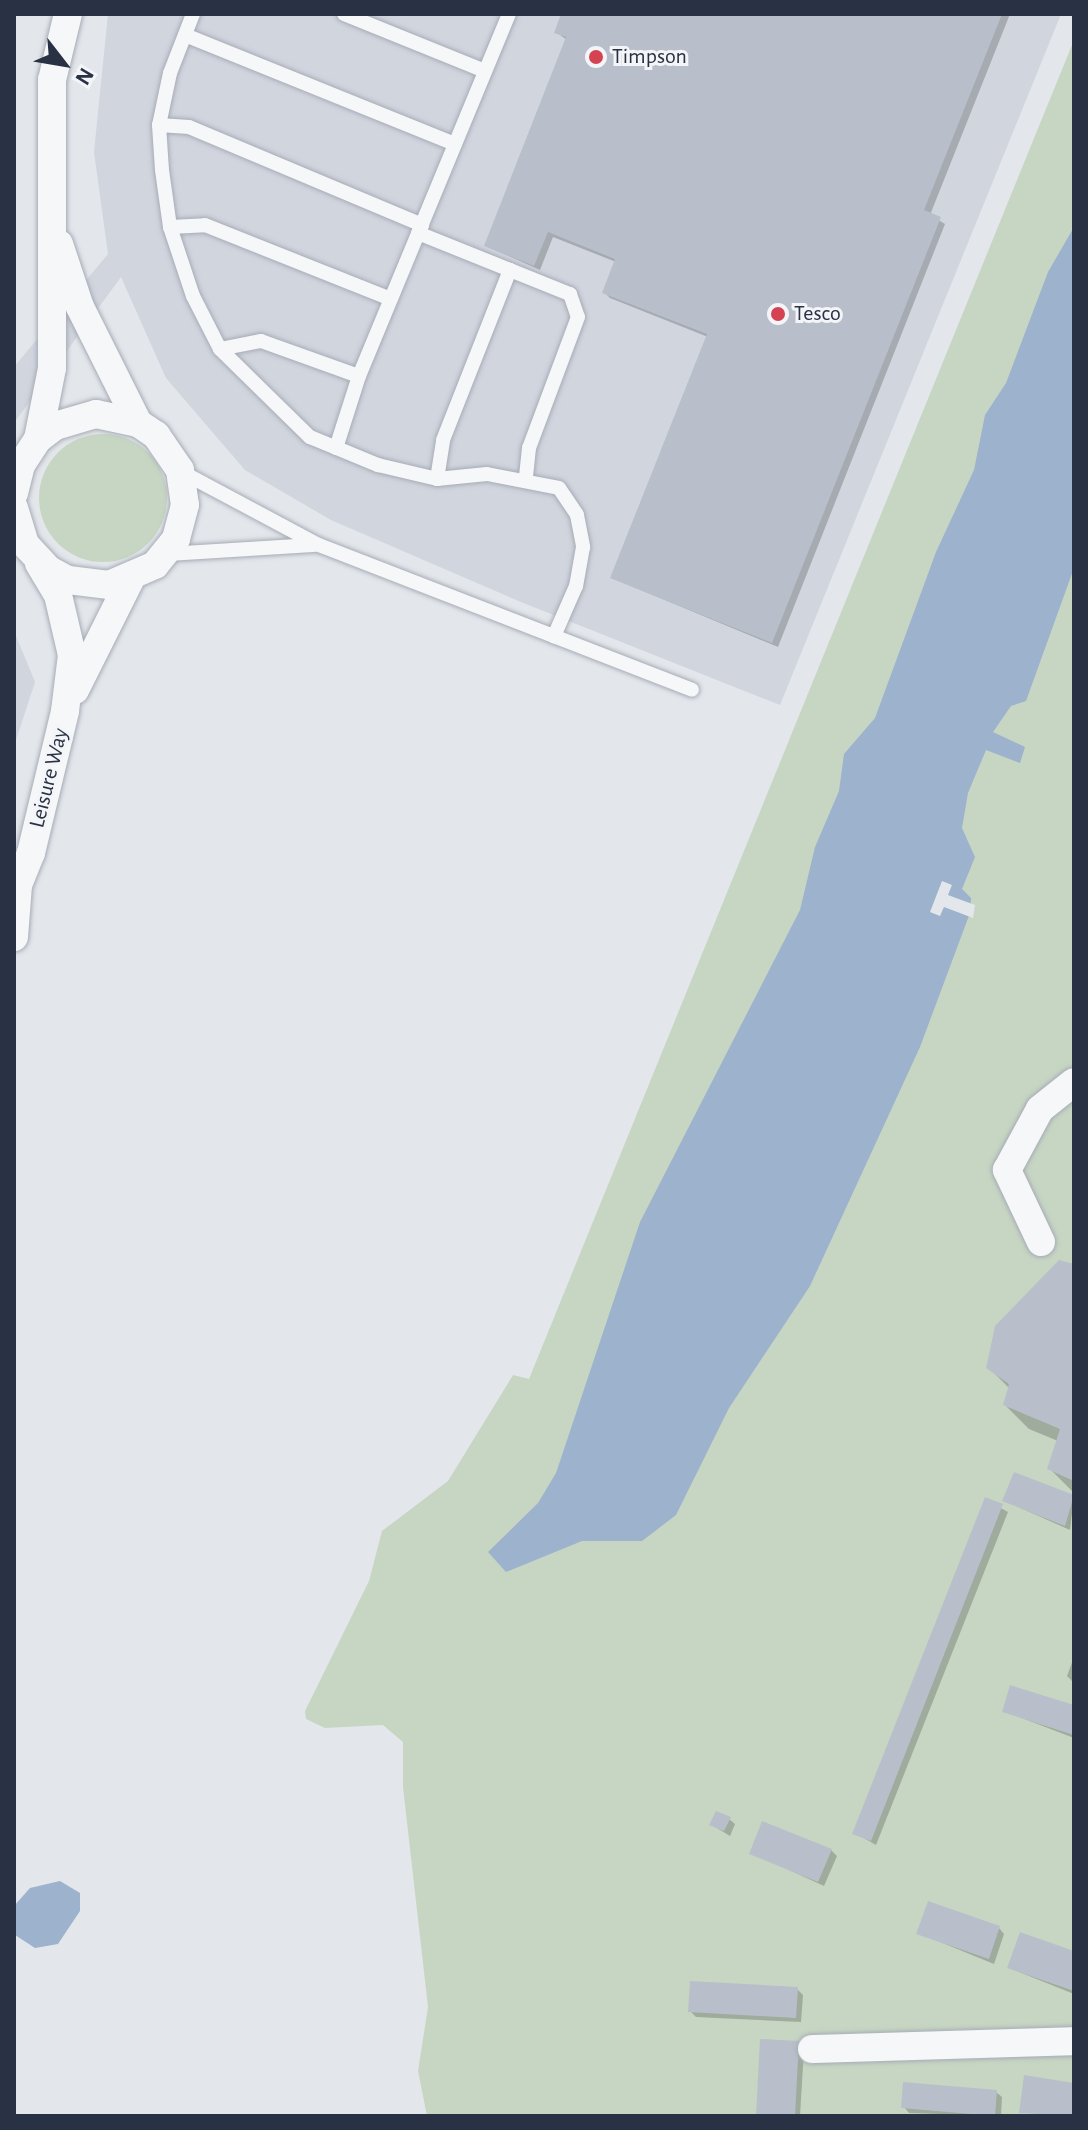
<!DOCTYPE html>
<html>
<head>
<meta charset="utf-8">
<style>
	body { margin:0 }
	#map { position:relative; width:1088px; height:2130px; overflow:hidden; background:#e3e6eb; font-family:"Alegreya Sans",sans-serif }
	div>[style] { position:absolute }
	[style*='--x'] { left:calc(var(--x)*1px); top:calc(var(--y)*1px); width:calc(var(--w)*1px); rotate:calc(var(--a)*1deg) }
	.built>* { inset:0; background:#d0d5de }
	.green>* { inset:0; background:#c7d6c3 }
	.round { border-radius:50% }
	.water>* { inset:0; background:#9cb2cd }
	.pier>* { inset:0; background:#e3e6eb }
	.shadow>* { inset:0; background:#0003 }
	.building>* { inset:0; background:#b9bfca }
	.roads { filter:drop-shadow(0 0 2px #a7acb6) drop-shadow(0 0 2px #a7acb6) }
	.lane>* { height:14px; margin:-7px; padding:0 7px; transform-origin:7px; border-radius:7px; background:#f6f7f9 }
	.street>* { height:28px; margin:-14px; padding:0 14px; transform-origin:14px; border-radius:14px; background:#f6f7f9 }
	.dots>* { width:22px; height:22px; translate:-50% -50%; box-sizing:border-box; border:4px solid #f3f5f8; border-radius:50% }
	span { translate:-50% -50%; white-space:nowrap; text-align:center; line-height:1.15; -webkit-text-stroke:6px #f3f5f8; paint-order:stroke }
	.poi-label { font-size:22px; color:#293245 }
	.left { translate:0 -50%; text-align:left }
	.street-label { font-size:22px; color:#293245 }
	.frame { position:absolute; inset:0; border:16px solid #293245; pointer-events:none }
	.north { position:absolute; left:24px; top:24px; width:80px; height:80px; -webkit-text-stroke:6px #f3f5f8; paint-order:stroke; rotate:121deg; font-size:22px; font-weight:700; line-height:32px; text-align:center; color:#293245 }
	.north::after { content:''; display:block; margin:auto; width:28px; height:36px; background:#293245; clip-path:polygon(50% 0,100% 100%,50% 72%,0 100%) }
</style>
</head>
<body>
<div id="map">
	<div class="built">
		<i style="clip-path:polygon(108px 14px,1061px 14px,780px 705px,521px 602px,331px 520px,245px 470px,166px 378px,121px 277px,14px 423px,14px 367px,108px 254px,94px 152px)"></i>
		<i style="clip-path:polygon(14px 631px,35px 682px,14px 746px)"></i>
	</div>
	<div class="green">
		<i style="clip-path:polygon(1074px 40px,1074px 2116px,427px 2116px,418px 2071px,428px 2007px,403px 1787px,403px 1742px,383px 1725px,325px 1728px,306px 1719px,305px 1711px,369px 1581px,382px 1531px,448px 1481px,513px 1375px,529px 1379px)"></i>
		<i class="round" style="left:39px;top:434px;width:128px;height:128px"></i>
	</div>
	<div class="water">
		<i style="clip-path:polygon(1074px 227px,1074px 568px,1026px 701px,1011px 706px,993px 732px,1025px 747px,1020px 763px,986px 750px,968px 793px,962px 828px,975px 857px,962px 889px,971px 898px,970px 913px,920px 1047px,810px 1286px,729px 1408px,676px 1515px,642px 1541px,582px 1541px,506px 1572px,488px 1552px,538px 1503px,556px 1473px,640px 1222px,800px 910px,815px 847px,839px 791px,844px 754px,875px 718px,936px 552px,974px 470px,985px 415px,1006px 383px,1048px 272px)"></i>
		<i style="clip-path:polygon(60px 1881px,80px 1893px,80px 1911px,58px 1944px,35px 1948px,15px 1935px,14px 1906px,30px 1888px)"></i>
	</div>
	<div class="pier">
		<i style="clip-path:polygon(942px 881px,952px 885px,948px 895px,975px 905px,973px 918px,944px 907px,940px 916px,930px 912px)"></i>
	</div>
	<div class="shadow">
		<i style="clip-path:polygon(564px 14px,1010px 14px,930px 215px,945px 224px,778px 647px,612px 578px,708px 337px,610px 298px,604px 292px,616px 262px,553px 237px,540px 270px,486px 246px,567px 40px,556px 32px)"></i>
		<i style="clip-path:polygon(1074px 1267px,1074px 1493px,1049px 1468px,1058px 1441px,1029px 1429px,1005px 1405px,1010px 1389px,988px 1367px)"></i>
		<i style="clip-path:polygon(1015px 1474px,1074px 1497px,1070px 1530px,1005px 1501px)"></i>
		<i style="clip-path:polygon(986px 1500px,1008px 1512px,876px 1845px,855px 1833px)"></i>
		<i style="clip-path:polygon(1074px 1657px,1074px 1683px,1067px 1676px)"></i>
		<i style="clip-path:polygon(1074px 1707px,1074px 1738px,1004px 1711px)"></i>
		<i style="clip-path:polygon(729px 1819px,735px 1824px,730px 1836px,712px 1825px)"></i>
		<i style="clip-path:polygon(831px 1850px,837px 1856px,824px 1886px,752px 1853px)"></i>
		<i style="clip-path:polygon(999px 1928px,1004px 1934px,994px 1964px,918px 1933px)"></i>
		<i style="clip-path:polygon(1074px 1953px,1074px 1994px,1009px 1968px)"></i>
		<i style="clip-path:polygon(797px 1989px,803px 1995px,801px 2022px,696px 2017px,690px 2011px)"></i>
		<i style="clip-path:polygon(798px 2043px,804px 2049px,800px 2116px,757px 2116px)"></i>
		<i style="clip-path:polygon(1074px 2085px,1074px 2116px,1021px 2112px)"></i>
		<i style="clip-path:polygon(996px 2092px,1002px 2097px,1001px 2116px,909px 2113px,904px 2107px)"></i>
	</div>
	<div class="building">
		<i style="clip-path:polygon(561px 14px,1002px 14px,924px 210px,941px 217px,772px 643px,610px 578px,707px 334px,602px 293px,615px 259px,548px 232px,534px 266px,484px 246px,566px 37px,554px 33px)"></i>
		<i style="clip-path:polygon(1059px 1260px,1074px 1264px,1074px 1481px,1047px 1469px,1060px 1429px,1003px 1405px,1009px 1384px,986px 1368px,995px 1326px)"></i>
		<i style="clip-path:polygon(1014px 1472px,1074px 1495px,1065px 1526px,1002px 1501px)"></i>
		<i style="clip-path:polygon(985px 1497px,1003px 1504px,871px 1841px,852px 1834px)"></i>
		<i style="clip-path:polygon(1010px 1685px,1074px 1705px,1074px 1735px,1002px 1712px)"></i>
		<i style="clip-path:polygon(716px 1811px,731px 1817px,724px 1831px,709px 1825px)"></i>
		<i style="clip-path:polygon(762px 1821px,832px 1849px,818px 1882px,749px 1854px)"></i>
		<i style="clip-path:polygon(928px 1901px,1000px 1926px,989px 1959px,916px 1934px)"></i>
		<i style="clip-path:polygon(1020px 1932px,1074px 1951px,1074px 1991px,1007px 1968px)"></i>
		<i style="clip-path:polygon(690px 1981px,798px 1987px,796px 2018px,688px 2012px)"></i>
		<i style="clip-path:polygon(760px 2039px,799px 2041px,795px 2116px,756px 2116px)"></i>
		<i style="clip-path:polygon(1024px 2075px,1074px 2083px,1074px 2116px,1019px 2113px)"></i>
		<i style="clip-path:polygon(903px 2082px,997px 2090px,995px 2116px,901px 2108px)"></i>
	</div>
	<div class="roads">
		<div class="lane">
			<i style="--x:193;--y:14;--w:63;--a:111.3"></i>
			<i style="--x:170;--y:73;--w:53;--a:101.9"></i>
			<i style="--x:159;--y:125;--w:45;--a:86.2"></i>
			<i style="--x:162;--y:170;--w:58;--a:82"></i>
			<i style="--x:170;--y:227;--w:73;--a:71.6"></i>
			<i style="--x:193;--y:296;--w:59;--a:63"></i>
			<i style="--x:220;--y:349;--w:126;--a:44.4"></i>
			<i style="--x:310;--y:437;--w:74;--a:22.4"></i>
			<i style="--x:378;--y:465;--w:61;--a:13.3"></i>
			<i style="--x:437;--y:479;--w:50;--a:-5.7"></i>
			<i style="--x:487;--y:474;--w:73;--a:11"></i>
			<i style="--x:559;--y:488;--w:32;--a:56"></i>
			<i style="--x:577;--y:515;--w:33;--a:79"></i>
			<i style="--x:583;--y:547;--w:40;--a:100"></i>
			<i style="--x:576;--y:586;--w:55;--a:113.7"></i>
			<i style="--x:344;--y:14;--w:152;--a:22"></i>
			<i style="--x:185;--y:35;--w:291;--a:22"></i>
			<i style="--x:159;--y:125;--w:30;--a:4"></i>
			<i style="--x:189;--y:127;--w:253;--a:22.8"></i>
			<i style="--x:170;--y:227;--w:35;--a:-3"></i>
			<i style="--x:205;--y:225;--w:200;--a:21.7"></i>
			<i style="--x:418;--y:233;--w:164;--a:21.9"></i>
			<i style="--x:570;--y:294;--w:24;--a:71"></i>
			<i style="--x:578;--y:317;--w:140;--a:110.5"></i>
			<i style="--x:529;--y:448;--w:31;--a:96"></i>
			<i style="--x:220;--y:349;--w:42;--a:-11"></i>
			<i style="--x:261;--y:341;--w:104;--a:19.7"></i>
			<i style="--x:336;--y:448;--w:76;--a:-72.3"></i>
			<i style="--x:359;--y:376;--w:392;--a:-67.5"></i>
			<i style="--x:182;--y:472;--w:155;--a:28.1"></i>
			<i style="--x:319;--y:545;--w:400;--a:21.2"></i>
			<i style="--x:437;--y:479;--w:39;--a:-81"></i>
			<i style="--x:443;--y:440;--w:183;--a:-68.5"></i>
			<i style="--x:167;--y:554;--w:147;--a:-3.5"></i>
		</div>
		<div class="street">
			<i style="--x:59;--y:244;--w:66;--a:71.6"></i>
			<i style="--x:80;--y:307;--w:130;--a:63.4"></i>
			<i style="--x:38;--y:439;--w:72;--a:-78.8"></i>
			<i style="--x:52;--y:368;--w:288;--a:-90"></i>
			<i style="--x:52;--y:80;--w:68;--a:-76.4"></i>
			<i style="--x:14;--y:493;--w:29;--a:-76"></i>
			<i style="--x:21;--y:465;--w:31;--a:-57"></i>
			<i style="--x:38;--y:439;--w:21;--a:-37"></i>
			<i style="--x:55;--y:426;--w:43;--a:-16.3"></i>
			<i style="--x:96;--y:414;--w:43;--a:12.1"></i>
			<i style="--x:138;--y:423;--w:22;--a:34"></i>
			<i style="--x:156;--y:435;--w:42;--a:55.6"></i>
			<i style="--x:180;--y:470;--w:35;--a:82"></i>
			<i style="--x:185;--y:505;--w:35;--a:105"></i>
			<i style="--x:176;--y:539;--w:33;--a:129"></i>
			<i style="--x:155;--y:565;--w:50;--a:156.5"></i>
			<i style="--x:109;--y:585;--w:41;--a:-173"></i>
			<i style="--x:68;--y:580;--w:21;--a:-152"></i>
			<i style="--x:49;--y:570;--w:35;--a:-133"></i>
			<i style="--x:25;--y:544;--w:38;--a:-107"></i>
			<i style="--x:75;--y:690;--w:123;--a:-63.4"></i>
			<i style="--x:14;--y:937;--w:52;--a:-85.6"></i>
			<i style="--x:18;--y:885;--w:35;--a:-68"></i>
			<i style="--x:31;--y:853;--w:146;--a:-76.5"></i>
			<i style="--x:65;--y:711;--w:56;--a:-82.9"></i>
			<i style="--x:72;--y:655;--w:62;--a:-103.1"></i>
			<i style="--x:58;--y:595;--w:37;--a:-121"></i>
			<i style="--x:1041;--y:1242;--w:80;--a:-115.3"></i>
			<i style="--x:1007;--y:1170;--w:69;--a:-61.6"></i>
			<i style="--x:1040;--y:1109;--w:43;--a:-38.5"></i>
			<i style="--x:812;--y:2049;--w:262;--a:-1.7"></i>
		</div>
	</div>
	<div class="dots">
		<i style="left:596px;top:57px;background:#d54353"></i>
		<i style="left:778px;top:314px;background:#d54353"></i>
	</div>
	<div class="poi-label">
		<span class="left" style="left:612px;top:57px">Timpson</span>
		<span class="left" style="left:794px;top:314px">Tesco</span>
	</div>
	<div class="street-label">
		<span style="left:49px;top:778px;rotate:-76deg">Leisure Way</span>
	</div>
	<div class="frame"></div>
	<div class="north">N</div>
</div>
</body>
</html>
